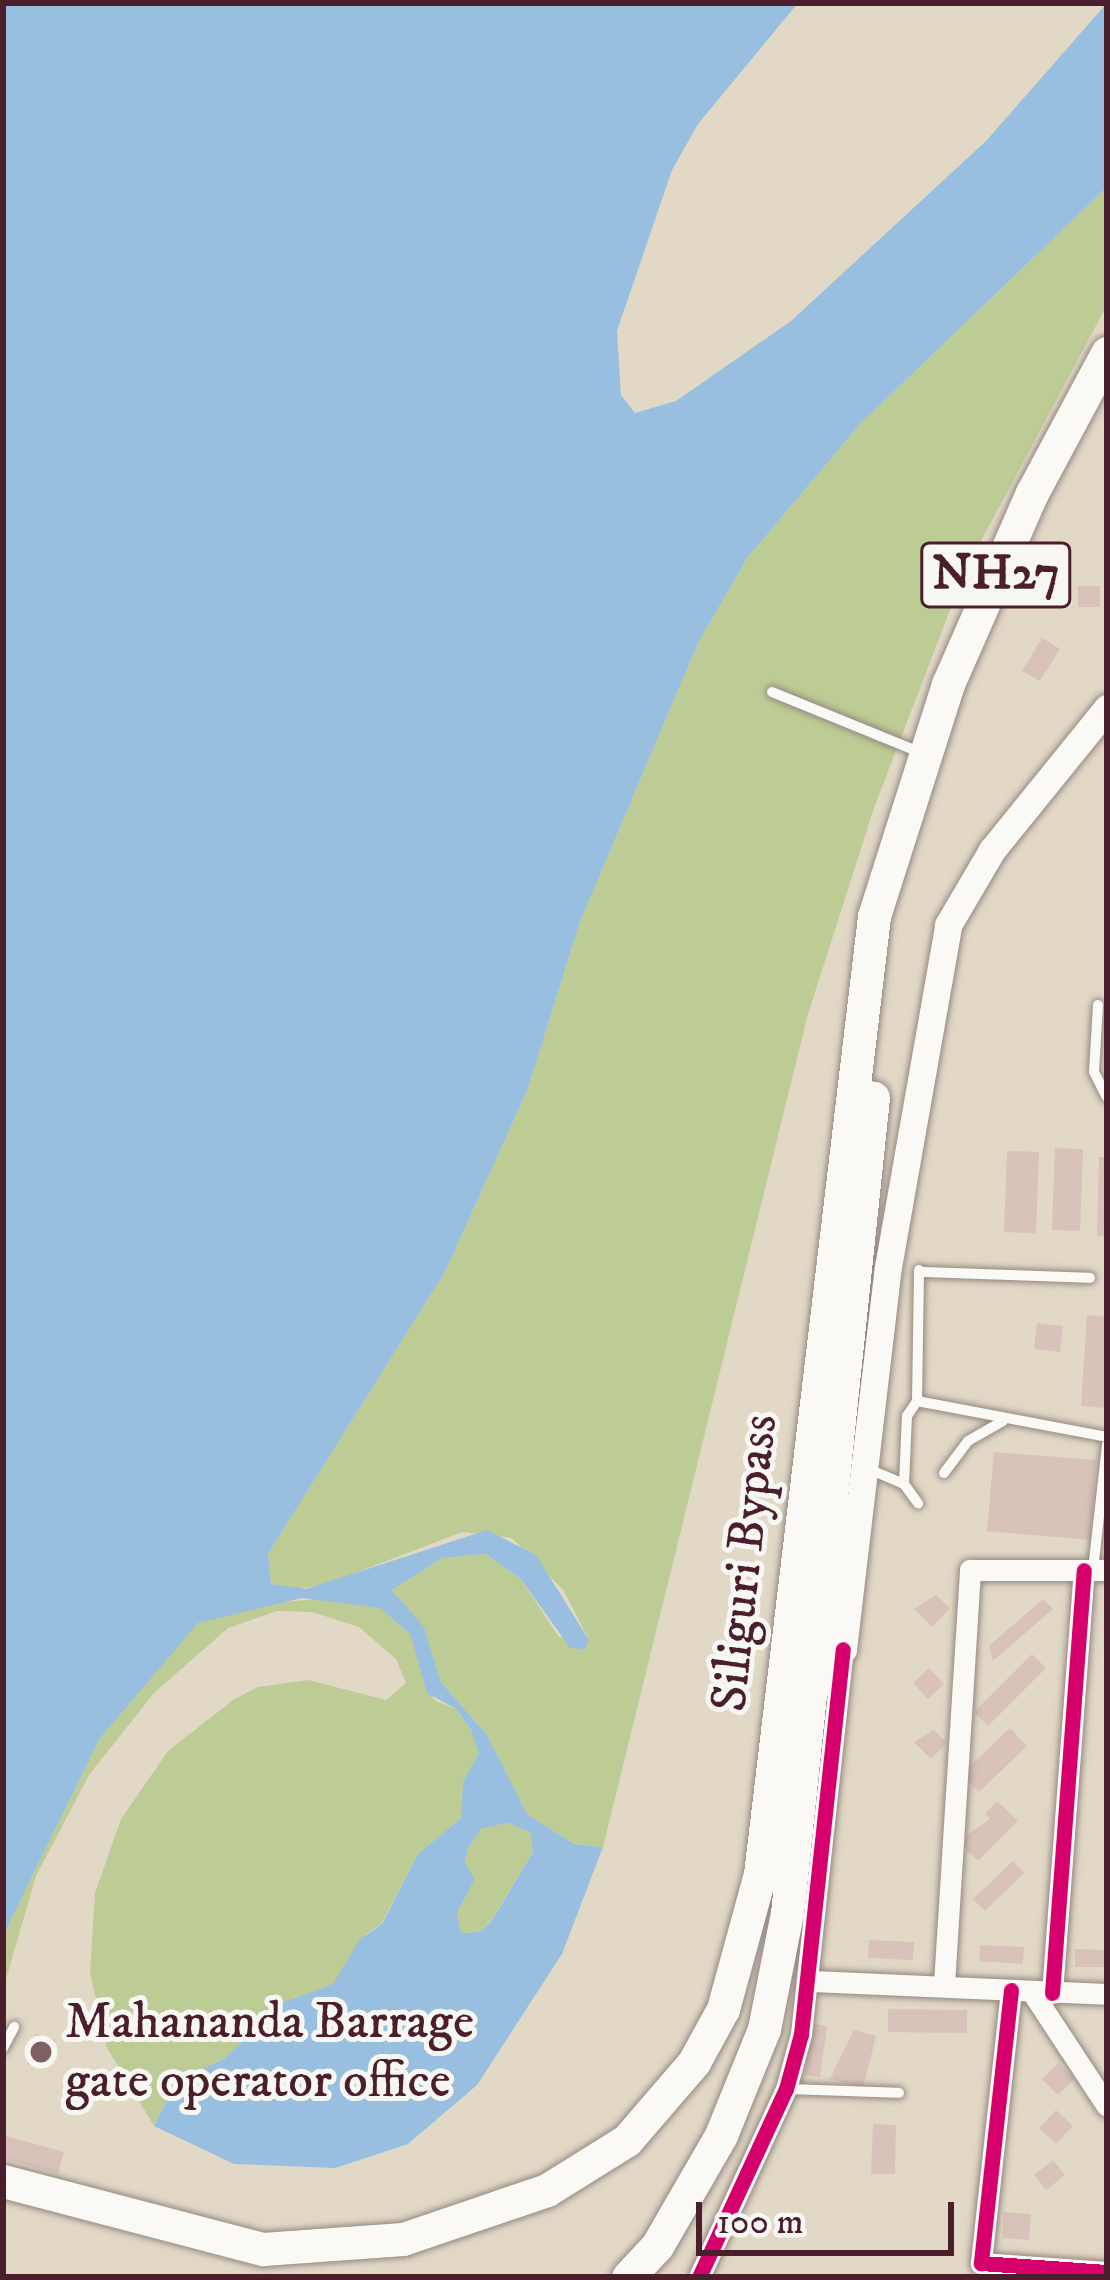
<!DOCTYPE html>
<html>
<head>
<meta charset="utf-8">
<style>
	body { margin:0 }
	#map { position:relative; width:1110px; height:2280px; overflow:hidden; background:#e2d8c6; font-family:"IM FELL DW Pica",serif }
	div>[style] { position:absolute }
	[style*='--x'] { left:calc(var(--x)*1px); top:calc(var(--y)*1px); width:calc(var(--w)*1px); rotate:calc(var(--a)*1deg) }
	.green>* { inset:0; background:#bdcc95 }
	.water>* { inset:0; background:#98bfdf }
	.building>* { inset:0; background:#d8c2b9 }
	.roads { filter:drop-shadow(0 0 3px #958982) drop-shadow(0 0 3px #958982) }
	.service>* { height:10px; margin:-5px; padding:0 5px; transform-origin:5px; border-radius:5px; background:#fbf9f6 }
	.minor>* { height:21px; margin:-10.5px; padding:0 10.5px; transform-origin:10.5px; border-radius:10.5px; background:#fbf9f6 }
	.secondary>* { height:27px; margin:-13.5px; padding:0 13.5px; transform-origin:13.5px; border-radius:13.5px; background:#fbf9f6 }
	.trunk>* { height:33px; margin:-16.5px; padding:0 16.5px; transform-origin:16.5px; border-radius:16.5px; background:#fbf9f6 }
	.cycleway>* { height:15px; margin:-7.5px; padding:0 7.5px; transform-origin:7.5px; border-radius:7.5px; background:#d6006c }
	.dots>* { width:33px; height:33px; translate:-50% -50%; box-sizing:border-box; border:6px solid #f6f6f2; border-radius:50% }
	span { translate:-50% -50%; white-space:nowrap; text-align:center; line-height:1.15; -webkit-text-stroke:10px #f6f6f2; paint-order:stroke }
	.shield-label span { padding:3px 9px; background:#f6f6f2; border:3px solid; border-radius:9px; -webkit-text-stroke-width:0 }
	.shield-label { font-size:48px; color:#4a1f2b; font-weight:700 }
	.street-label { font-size:51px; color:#4a1f2b }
	.poi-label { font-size:51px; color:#4a1f2b }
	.left { translate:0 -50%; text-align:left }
	.frame { position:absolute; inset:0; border:6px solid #4a1f2b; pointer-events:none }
	.scale { position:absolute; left:696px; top:2202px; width:258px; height:54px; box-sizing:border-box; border:6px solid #4a1f2b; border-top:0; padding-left:15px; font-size:36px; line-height:42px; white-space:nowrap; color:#4a1f2b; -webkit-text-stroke:9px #f6f6f2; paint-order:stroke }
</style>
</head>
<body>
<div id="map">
	<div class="green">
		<i style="clip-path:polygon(1107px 187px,1107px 305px,965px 571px,874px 808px,808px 1014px,603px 1847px,574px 1844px,527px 1814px,487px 1735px,441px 1682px,424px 1628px,392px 1590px,442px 1558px,486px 1554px,521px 1579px,559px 1637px,589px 1640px,564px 1591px,512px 1538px,462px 1532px,327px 1584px,289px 1591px,271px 1584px,268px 1554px,445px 1272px,527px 1091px,580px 922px,698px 643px,748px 557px,861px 423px)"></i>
		<i style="clip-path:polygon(339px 1597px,380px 1608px,410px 1634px,434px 1700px,456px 1709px,471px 1730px,480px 1753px,461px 1818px,418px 1854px,381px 1924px,366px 1934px,333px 1984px,319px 1995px,296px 1997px,224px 2059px,177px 2080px,154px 2126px,107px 2048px,90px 1972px,95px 1893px,121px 1819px,168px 1751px,233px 1700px,258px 1687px,308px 1680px,386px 1700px,406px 1683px,396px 1659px,359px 1627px,312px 1612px,277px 1611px,228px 1628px,154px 1693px,89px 1775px,36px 1876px,4px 1986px,3px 1936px,100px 1738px,166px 1654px,198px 1623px,249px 1605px)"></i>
		<i style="clip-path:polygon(508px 1823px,530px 1832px,533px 1852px,492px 1919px,480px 1932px,460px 1933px,457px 1913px,475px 1879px,465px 1862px,468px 1848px,481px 1829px)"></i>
	</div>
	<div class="water">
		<i style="clip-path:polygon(evenodd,3px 3px,798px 3px,698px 124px,672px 170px,617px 331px,621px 395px,635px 413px,676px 401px,791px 321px,986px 141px,1107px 3px,1107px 187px,861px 423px,748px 557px,698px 643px,580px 922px,527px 1091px,445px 1272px,268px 1554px,271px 1584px,306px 1589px,487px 1530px,536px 1555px,589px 1640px,585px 1649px,570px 1648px,521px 1579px,486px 1554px,442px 1558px,392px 1590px,424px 1627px,441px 1682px,487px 1735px,527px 1814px,574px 1844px,603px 1847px,562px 1954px,477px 2085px,408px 2144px,335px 2168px,234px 2164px,154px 2126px,177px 2080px,224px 2059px,282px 2003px,333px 1984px,360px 1939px,382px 1924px,418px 1854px,461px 1818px,463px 1782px,479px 1753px,471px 1730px,456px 1709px,427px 1693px,410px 1634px,380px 1608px,302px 1598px,198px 1623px,100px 1738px,3px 1936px,3px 3px,508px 1823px,530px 1832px,533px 1852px,492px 1920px,480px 1932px,461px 1933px,457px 1913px,475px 1879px,465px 1862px,468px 1848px,481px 1829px,508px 1823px)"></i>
	</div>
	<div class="building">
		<i style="clip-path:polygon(1078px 586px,1100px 586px,1100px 607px,1078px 607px)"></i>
		<i style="clip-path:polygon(1042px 638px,1060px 649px,1040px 681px,1022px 671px)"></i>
		<i style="clip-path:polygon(1055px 1148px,1083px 1149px,1080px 1231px,1052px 1230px)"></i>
		<i style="clip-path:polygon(1007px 1151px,1039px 1152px,1036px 1233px,1004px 1232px)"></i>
		<i style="clip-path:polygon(1099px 1157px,1107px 1157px,1107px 1236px,1097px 1236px)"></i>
		<i style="clip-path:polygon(1087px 1315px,1107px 1317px,1107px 1408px,1081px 1406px)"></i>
		<i style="clip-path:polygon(1037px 1323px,1063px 1326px,1060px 1352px,1034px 1349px)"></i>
		<i style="clip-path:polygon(994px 1452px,1096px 1460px,1090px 1540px,987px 1531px)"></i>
		<i style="clip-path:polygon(936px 1595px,950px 1608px,932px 1627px,914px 1609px)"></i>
		<i style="clip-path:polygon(1043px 1599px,1053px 1609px,993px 1661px,989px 1646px)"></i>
		<i style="clip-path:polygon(1032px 1654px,1046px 1668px,988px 1726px,974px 1712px)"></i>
		<i style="clip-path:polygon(929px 1668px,944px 1684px,928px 1699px,913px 1683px)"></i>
		<i style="clip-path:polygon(1010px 1728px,1027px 1746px,979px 1792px,965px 1778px,968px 1768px)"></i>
		<i style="clip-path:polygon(934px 1730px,947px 1743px,931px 1759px,914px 1742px)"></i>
		<i style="clip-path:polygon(997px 1801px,1018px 1821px,978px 1861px,963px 1846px,967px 1835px,990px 1819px,985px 1814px)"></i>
		<i style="clip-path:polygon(1013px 1861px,1024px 1873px,985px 1911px,973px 1899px)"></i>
		<i style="clip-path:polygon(869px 1940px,914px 1942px,913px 1960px,868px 1958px)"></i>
		<i style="clip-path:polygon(980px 1945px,1024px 1947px,1023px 1964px,979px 1961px)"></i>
		<i style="clip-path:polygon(1075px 1949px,1107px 1950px,1107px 1967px,1075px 1967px)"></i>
		<i style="clip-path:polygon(888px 2009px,967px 2010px,967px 2033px,888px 2032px)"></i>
		<i style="clip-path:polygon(813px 2024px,827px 2026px,820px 2077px,805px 2075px)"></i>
		<i style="clip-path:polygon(854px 2030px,876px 2036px,863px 2088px,830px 2079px)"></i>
		<i style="clip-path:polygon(36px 2034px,55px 2040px,46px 2069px,27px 2064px)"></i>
		<i style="clip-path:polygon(1058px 2063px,1074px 2079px,1058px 2095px,1042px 2079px)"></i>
		<i style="clip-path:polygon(1056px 2110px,1073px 2126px,1056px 2144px,1039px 2128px)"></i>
		<i style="clip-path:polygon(873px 2124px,896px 2125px,895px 2174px,871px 2174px)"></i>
		<i style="clip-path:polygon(3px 2135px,64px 2152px,58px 2174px,3px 2158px)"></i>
		<i style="clip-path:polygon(1053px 2160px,1065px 2175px,1046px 2190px,1034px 2175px)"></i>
		<i style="clip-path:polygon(1004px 2212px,1031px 2214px,1029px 2240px,1002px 2238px)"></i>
	</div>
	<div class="roads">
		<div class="service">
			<i style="--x:772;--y:692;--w:159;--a:22.2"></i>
			<i style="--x:1098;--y:1005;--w:67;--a:93.4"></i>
			<i style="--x:1094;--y:1072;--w:28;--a:63"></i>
			<i style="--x:922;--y:1272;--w:168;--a:2"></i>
			<i style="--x:917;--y:1401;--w:131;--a:-89.1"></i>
			<i style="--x:878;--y:1473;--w:28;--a:23"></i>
			<i style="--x:904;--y:1484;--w:24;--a:54"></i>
			<i style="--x:944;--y:1473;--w:40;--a:-53"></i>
			<i style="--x:968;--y:1441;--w:40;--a:-29.7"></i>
			<i style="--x:904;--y:1484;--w:68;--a:-87.5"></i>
			<i style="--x:907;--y:1416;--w:18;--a:-56"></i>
			<i style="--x:917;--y:1401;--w:193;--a:10.7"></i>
			<i style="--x:1093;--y:1570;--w:126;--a:-83.6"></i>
			<i style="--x:3;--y:2048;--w:24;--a:-62"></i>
			<i style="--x:786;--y:2089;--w:113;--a:2"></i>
		</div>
		<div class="minor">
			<i style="--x:811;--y:1981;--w:296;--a:2.5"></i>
			<i style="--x:944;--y:1984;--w:415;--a:-86.4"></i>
			<i style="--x:970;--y:1570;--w:137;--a:0"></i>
			<i style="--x:1011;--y:1990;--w:275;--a:96.3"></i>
			<i style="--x:981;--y:2263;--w:126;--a:4.1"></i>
			<i style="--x:1032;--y:1992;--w:136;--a:56.7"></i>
			<i style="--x:1052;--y:1993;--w:424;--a:-85.7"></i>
			<i style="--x:699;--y:2277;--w:207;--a:-65.2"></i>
			<i style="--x:786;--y:2089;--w:57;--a:-74.7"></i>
			<i style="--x:801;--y:2034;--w:387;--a:-83.8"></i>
		</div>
		<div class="secondary">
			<i style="--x:811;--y:1695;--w:56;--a:-55.2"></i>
			<i style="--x:843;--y:1649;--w:385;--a:-83.3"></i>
			<i style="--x:888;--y:1267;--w:347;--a:-80"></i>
			<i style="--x:948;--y:925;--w:87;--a:-59.6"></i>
			<i style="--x:992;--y:850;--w:183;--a:-51"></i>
		</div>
		<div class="trunk">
			<i style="--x:3;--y:2181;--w:269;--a:14.7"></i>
			<i style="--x:263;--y:2249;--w:140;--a:-4.1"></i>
			<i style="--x:403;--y:2239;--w:152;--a:-18.8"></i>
			<i style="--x:547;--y:2190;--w:94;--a:-32"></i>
			<i style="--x:627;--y:2140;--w:103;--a:-49.3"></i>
			<i style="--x:694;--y:2062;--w:60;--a:-61.3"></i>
			<i style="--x:723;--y:2009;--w:140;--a:-74.7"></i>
			<i style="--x:760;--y:1874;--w:965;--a:-83.21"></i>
			<i style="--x:874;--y:916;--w:244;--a:-72.3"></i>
			<i style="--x:948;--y:684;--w:209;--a:-66.3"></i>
			<i style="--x:1032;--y:493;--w:159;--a:-61.8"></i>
			<i style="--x:628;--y:2277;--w:42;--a:-46.9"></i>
			<i style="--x:657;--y:2246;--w:128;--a:-60"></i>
			<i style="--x:721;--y:2135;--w:114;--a:-67.9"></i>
			<i style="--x:764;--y:2029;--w:118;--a:-78.8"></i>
			<i style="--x:787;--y:1913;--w:820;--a:-83.98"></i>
		</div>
	</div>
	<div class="cycleway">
		<i style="--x:1011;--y:1990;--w:275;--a:96.3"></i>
		<i style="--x:981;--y:2263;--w:126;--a:4.1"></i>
		<i style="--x:1052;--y:1993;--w:424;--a:-85.7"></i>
		<i style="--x:699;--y:2277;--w:207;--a:-65.2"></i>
		<i style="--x:786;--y:2089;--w:57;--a:-74.7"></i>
		<i style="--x:801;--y:2034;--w:387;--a:-83.8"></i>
	</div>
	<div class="dots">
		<i style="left:41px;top:2052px;background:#7f6061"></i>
	</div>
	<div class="shield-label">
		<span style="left:996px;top:575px">NH27</span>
	</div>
	<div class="street-label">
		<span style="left:745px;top:1563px;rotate:-84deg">Siliguri Bypass</span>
	</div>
	<div class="poi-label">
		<span class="left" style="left:65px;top:2052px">Mahananda Barrage<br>gate operator office</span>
	</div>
	<div class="frame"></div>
	<div class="scale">100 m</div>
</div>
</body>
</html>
